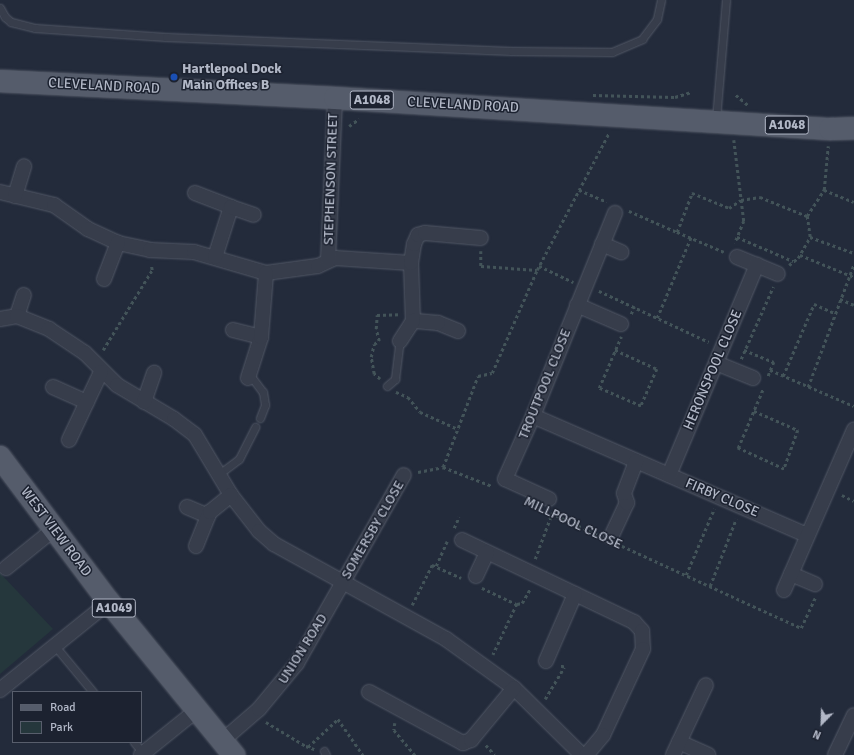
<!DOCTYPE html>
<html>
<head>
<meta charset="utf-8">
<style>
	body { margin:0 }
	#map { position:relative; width:854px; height:755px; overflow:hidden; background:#232b3b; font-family:Signika,sans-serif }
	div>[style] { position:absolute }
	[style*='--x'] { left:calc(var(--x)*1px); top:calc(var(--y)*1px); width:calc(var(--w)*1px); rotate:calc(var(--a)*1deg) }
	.green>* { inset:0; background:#25373c }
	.path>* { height:2.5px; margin-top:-1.25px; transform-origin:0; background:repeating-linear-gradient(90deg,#435459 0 3px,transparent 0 6px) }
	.roads { filter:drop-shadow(0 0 1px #525866) drop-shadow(0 0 1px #525866) }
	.service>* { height:7px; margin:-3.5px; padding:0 3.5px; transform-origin:3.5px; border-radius:3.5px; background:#373d4b }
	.minor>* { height:14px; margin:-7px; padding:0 7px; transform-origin:7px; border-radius:7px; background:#373d4b }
	.primary>* { height:22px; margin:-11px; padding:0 11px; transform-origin:11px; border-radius:11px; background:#555c6b }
	.dots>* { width:11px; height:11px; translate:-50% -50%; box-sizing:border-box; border:2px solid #1c2230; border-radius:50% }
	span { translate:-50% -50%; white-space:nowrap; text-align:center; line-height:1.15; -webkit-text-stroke:3px #1c2230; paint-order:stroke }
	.shield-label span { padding:1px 3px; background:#1c2230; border:1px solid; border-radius:3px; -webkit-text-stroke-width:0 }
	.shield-label { font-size:13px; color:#b2b8c7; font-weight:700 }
	.poi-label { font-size:14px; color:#b2b8c7; font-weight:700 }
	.left { translate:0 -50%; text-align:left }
	.street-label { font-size:14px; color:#b2b8c7 }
	.legend { position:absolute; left:12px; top:691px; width:130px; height:52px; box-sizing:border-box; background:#1c2230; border:1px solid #585e6c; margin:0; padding:5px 7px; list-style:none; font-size:12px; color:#b2b8c7 }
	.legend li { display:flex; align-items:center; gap:8px; height:20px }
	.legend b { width:20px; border:1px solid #585e6c }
	.north { position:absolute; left:802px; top:703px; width:40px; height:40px; -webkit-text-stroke:3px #1c2230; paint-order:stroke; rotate:203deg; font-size:11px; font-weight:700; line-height:16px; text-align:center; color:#b2b8c7 }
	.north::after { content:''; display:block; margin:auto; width:14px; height:18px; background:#b2b8c7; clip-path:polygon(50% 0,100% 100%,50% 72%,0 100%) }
</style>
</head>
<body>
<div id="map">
	<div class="green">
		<i style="clip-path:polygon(0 573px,53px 629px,0 674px)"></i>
	</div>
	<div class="path">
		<i style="--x:593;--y:95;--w:82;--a:1.4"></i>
		<i style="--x:675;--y:97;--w:17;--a:-17"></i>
		<i style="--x:736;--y:95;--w:16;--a:40"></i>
		<i style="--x:349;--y:126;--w:12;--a:-35"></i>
		<i style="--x:734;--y:140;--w:82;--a:83"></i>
		<i style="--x:744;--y:221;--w:24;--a:112"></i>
		<i style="--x:579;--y:190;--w:30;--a:23"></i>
		<i style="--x:824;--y:190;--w:32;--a:22"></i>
		<i style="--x:629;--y:211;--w:52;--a:23.6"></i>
		<i style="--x:677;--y:232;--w:42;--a:-69"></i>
		<i style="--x:692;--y:193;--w:40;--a:22"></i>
		<i style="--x:729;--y:208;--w:14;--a:-34"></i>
		<i style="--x:741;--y:200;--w:19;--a:-9"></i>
		<i style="--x:760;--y:197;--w:51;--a:22"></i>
		<i style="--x:807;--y:216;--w:31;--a:-57"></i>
		<i style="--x:824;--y:190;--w:44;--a:-84.8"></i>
		<i style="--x:677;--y:232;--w:51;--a:23.1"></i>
		<i style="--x:737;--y:237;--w:61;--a:23.2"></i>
		<i style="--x:810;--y:237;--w:47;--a:20"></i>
		<i style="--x:481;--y:251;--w:15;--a:90"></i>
		<i style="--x:481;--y:266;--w:56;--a:4.1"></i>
		<i style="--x:800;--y:255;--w:58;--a:22.2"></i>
		<i style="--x:789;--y:265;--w:11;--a:-38"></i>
		<i style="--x:798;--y:258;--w:24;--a:-60"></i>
		<i style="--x:810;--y:237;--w:21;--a:-98"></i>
		<i style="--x:539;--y:266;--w:38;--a:25"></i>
		<i style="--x:599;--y:291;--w:121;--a:24.9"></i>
		<i style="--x:840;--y:299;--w:15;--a:23"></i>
		<i style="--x:631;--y:314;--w:8;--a:-67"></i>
		<i style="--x:657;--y:318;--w:88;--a:-67.2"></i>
		<i style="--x:103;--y:350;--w:94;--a:-58.5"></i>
		<i style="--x:152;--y:270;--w:5;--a:-101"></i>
		<i style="--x:615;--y:350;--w:46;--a:24.3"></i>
		<i style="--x:657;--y:369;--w:40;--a:113.4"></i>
		<i style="--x:641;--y:406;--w:46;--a:-156.8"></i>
		<i style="--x:599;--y:388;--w:56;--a:-66.7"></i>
		<i style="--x:744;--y:350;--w:32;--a:22"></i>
		<i style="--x:774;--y:362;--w:16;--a:112"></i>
		<i style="--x:741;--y:359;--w:79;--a:-66"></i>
		<i style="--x:770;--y:370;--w:91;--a:23.2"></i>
		<i style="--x:783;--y:376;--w:78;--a:-66.7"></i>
		<i style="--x:814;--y:304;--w:22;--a:24"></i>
		<i style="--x:380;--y:379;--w:8;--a:-140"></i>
		<i style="--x:374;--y:374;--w:17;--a:-100"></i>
		<i style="--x:371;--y:357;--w:13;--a:-77"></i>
		<i style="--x:374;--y:344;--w:6;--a:-31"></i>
		<i style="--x:379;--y:341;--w:12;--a:-104"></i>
		<i style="--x:376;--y:329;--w:14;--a:-86"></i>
		<i style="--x:377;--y:315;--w:23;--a:-2"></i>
		<i style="--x:808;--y:387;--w:131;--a:-69.5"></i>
		<i style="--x:396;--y:392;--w:13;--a:23"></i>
		<i style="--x:408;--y:397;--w:19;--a:51"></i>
		<i style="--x:420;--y:412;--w:42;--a:24.1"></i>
		<i style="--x:754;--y:411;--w:48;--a:23.4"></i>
		<i style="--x:798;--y:430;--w:41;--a:109.7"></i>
		<i style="--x:784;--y:469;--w:51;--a:-155.5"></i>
		<i style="--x:738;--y:448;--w:64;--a:-67"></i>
		<i style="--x:443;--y:467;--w:97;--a:-69"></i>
		<i style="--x:478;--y:376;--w:14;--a:-12"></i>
		<i style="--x:492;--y:373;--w:112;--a:-66.4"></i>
		<i style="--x:537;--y:270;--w:155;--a:-62.3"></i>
		<i style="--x:418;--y:472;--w:25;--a:-11"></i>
		<i style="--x:443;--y:467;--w:53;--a:21.2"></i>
		<i style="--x:842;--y:495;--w:13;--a:27"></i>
		<i style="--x:551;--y:513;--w:52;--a:25.1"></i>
		<i style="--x:454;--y:528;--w:12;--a:-66"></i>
		<i style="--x:622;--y:546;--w:197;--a:24.6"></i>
		<i style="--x:801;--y:628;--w:33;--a:-65"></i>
		<i style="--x:535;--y:559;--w:49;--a:-69.7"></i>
		<i style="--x:436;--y:566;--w:27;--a:-66"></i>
		<i style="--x:686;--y:575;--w:72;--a:-67"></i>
		<i style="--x:710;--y:586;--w:72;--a:-68.8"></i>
		<i style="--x:482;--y:588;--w:38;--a:25"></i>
		<i style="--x:517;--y:604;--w:56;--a:115.2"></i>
		<i style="--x:517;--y:604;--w:5;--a:-11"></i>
		<i style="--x:522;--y:603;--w:16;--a:-60"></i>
		<i style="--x:412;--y:605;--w:45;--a:-63.4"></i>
		<i style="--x:432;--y:565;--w:32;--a:24"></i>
		<i style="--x:545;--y:699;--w:37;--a:-59"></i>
		<i style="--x:564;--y:667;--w:4;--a:-166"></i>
		<i style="--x:266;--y:722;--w:47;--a:31"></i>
		<i style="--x:306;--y:746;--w:9;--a:21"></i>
		<i style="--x:395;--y:723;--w:7;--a:98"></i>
		<i style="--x:394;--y:730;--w:33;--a:50"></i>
		<i style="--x:486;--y:745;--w:13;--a:48"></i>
		<i style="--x:308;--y:747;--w:41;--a:-43"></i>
		<i style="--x:338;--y:719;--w:44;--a:55.2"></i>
	</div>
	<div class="roads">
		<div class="service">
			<i style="--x:0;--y:8;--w:10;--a:61"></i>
			<i style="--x:5;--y:17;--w:8;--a:40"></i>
			<i style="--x:11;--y:22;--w:25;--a:14"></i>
			<i style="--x:35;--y:28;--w:131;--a:3.9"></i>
			<i style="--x:166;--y:37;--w:346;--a:2.3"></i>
			<i style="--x:512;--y:51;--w:100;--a:0.6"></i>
			<i style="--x:612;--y:52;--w:33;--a:-23"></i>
			<i style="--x:642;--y:39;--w:25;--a:-53"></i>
			<i style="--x:657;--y:19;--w:19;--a:-78"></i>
			<i style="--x:716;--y:119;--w:119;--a:-85.2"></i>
			<i style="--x:250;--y:375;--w:21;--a:53"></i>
			<i style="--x:263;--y:392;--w:13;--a:81"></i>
			<i style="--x:265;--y:405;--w:14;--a:111"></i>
			<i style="--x:387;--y:386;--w:11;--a:-41"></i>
			<i style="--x:395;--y:379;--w:38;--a:-83"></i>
			<i style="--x:219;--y:474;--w:25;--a:-37"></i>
			<i style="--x:239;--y:459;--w:36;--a:-63"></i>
			<i style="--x:55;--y:646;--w:60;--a:50.4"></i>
			<i style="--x:134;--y:742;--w:14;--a:51"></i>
			<i style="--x:324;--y:751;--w:4;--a:63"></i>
		</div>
		<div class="minor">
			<i style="--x:0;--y:192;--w:56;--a:13.5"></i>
			<i style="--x:54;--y:205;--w:42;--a:35.2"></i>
			<i style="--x:88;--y:229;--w:33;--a:25"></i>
			<i style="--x:118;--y:243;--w:33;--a:12"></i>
			<i style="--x:150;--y:250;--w:44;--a:2.6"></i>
			<i style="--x:194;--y:252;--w:75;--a:16.3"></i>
			<i style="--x:266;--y:273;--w:52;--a:-7.7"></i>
			<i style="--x:318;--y:266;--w:19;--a:-25"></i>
			<i style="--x:335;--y:258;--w:76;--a:3.8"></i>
			<i style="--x:195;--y:193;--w:39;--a:21"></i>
			<i style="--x:231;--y:207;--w:52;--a:107.7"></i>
			<i style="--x:15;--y:196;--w:31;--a:-73"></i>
			<i style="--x:231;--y:207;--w:24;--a:19"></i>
			<i style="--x:602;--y:244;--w:21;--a:23"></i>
			<i style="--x:737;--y:257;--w:44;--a:22.5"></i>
			<i style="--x:328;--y:260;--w:162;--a:-87.5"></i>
			<i style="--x:104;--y:279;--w:39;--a:-69"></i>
			<i style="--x:577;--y:305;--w:48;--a:23.4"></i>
			<i style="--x:17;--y:316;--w:22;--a:-72"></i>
			<i style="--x:0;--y:319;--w:17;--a:-10"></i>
			<i style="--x:17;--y:316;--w:35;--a:22"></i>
			<i style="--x:49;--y:329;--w:43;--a:33.7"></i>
			<i style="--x:85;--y:353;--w:45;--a:45"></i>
			<i style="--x:117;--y:385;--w:66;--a:30.8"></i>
			<i style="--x:174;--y:419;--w:26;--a:37"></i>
			<i style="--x:195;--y:435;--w:70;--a:59"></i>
			<i style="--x:231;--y:495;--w:46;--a:52.1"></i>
			<i style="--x:259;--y:531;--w:20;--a:41"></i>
			<i style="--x:274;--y:544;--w:196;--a:28.9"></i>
			<i style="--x:446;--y:639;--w:84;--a:35.8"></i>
			<i style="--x:514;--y:688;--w:95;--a:44.6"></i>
			<i style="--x:233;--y:330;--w:29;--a:14"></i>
			<i style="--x:458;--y:331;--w:22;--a:-158"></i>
			<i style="--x:438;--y:323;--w:25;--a:-175"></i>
			<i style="--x:413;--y:321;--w:58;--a:-92"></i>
			<i style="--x:411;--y:263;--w:19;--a:-81"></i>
			<i style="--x:414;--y:244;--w:10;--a:-66"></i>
			<i style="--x:418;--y:235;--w:7;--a:-16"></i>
			<i style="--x:425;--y:233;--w:56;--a:5.1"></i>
			<i style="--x:400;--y:341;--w:24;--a:-57"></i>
			<i style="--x:716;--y:363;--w:40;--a:22"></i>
			<i style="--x:248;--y:378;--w:43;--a:-72.4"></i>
			<i style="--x:261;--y:337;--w:64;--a:-85.5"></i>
			<i style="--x:53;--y:387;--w:37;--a:24"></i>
			<i style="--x:144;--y:402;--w:31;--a:-71"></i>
			<i style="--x:533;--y:416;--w:299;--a:23.5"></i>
			<i style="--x:69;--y:440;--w:75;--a:-64.8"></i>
			<i style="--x:669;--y:475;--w:228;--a:-67.3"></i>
			<i style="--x:549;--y:499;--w:48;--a:-155.6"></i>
			<i style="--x:505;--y:479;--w:69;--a:-66"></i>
			<i style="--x:533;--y:416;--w:219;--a:-68"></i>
			<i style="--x:187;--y:507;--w:23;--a:23"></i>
			<i style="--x:611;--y:537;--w:38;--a:-65"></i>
			<i style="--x:627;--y:503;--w:10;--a:-107"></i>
			<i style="--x:624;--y:493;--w:34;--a:-69"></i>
			<i style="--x:462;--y:540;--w:191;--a:25.5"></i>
			<i style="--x:634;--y:622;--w:12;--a:48"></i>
			<i style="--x:642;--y:631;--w:18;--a:87"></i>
			<i style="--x:643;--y:649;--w:95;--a:114.9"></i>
			<i style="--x:603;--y:735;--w:26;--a:130"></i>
			<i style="--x:196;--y:546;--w:37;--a:-68"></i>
			<i style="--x:210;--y:512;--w:27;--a:-39"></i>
			<i style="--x:6;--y:568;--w:60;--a:-39"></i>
			<i style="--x:791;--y:574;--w:26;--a:23"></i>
			<i style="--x:476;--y:576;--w:26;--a:-65"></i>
			<i style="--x:784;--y:590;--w:175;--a:-66.4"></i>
			<i style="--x:546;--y:661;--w:73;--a:-66.6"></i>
			<i style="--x:0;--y:690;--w:140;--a:-38.9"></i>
			<i style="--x:369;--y:692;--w:107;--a:28.5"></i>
			<i style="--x:463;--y:743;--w:9;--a:-21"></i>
			<i style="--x:471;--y:740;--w:67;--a:-50.4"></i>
			<i style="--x:222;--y:741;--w:49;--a:-40.9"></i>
			<i style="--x:259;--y:709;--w:60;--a:-50.4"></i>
			<i style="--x:297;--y:663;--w:216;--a:-60.4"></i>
			<i style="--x:679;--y:742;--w:32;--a:24"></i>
			<i style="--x:141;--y:755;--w:72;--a:-38.8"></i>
			<i style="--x:673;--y:755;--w:77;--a:-64.8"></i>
			<i style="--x:835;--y:755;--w:44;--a:-64.6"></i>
		</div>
		<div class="primary">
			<i style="--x:0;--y:81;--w:335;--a:2.9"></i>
			<i style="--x:335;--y:98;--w:496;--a:3.6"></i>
			<i style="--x:830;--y:129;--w:24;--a:-2"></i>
			<i style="--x:0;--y:457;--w:181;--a:53.1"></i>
			<i style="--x:109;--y:602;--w:198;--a:50.8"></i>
		</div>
	</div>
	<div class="dots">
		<i style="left:174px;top:77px;background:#1a4fb4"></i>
	</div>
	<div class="shield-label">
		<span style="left:372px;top:100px">A1048</span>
		<span style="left:787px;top:125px">A1048</span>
		<span style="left:114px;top:608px">A1049</span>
	</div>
	<div class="poi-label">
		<span class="left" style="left:182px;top:77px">Hartlepool Dock<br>Main Offices B</span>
	</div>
	<div class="street-label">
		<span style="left:104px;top:86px;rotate:3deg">CLEVELAND ROAD</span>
		<span style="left:463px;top:105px;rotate:3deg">CLEVELAND ROAD</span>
		<span style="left:331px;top:179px;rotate:-88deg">STEPHENSON STREET</span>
		<span style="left:713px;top:370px;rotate:-67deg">HERONSPOOL CLOSE</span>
		<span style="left:545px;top:384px;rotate:-68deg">TROUTPOOL CLOSE</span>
		<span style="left:722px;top:498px;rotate:23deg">FIRBY CLOSE</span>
		<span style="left:573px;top:523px;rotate:25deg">MILLPOOL CLOSE</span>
		<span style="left:373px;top:530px;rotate:-60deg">SOMERSBY CLOSE</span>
		<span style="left:56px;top:532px;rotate:53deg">WEST VIEW ROAD</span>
		<span style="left:303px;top:649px;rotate:-58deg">UNION ROAD</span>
	</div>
	<ul class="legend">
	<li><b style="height:5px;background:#555c6b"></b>Road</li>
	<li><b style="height:11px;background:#25373c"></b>Park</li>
	</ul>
	<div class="north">N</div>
</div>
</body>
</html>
